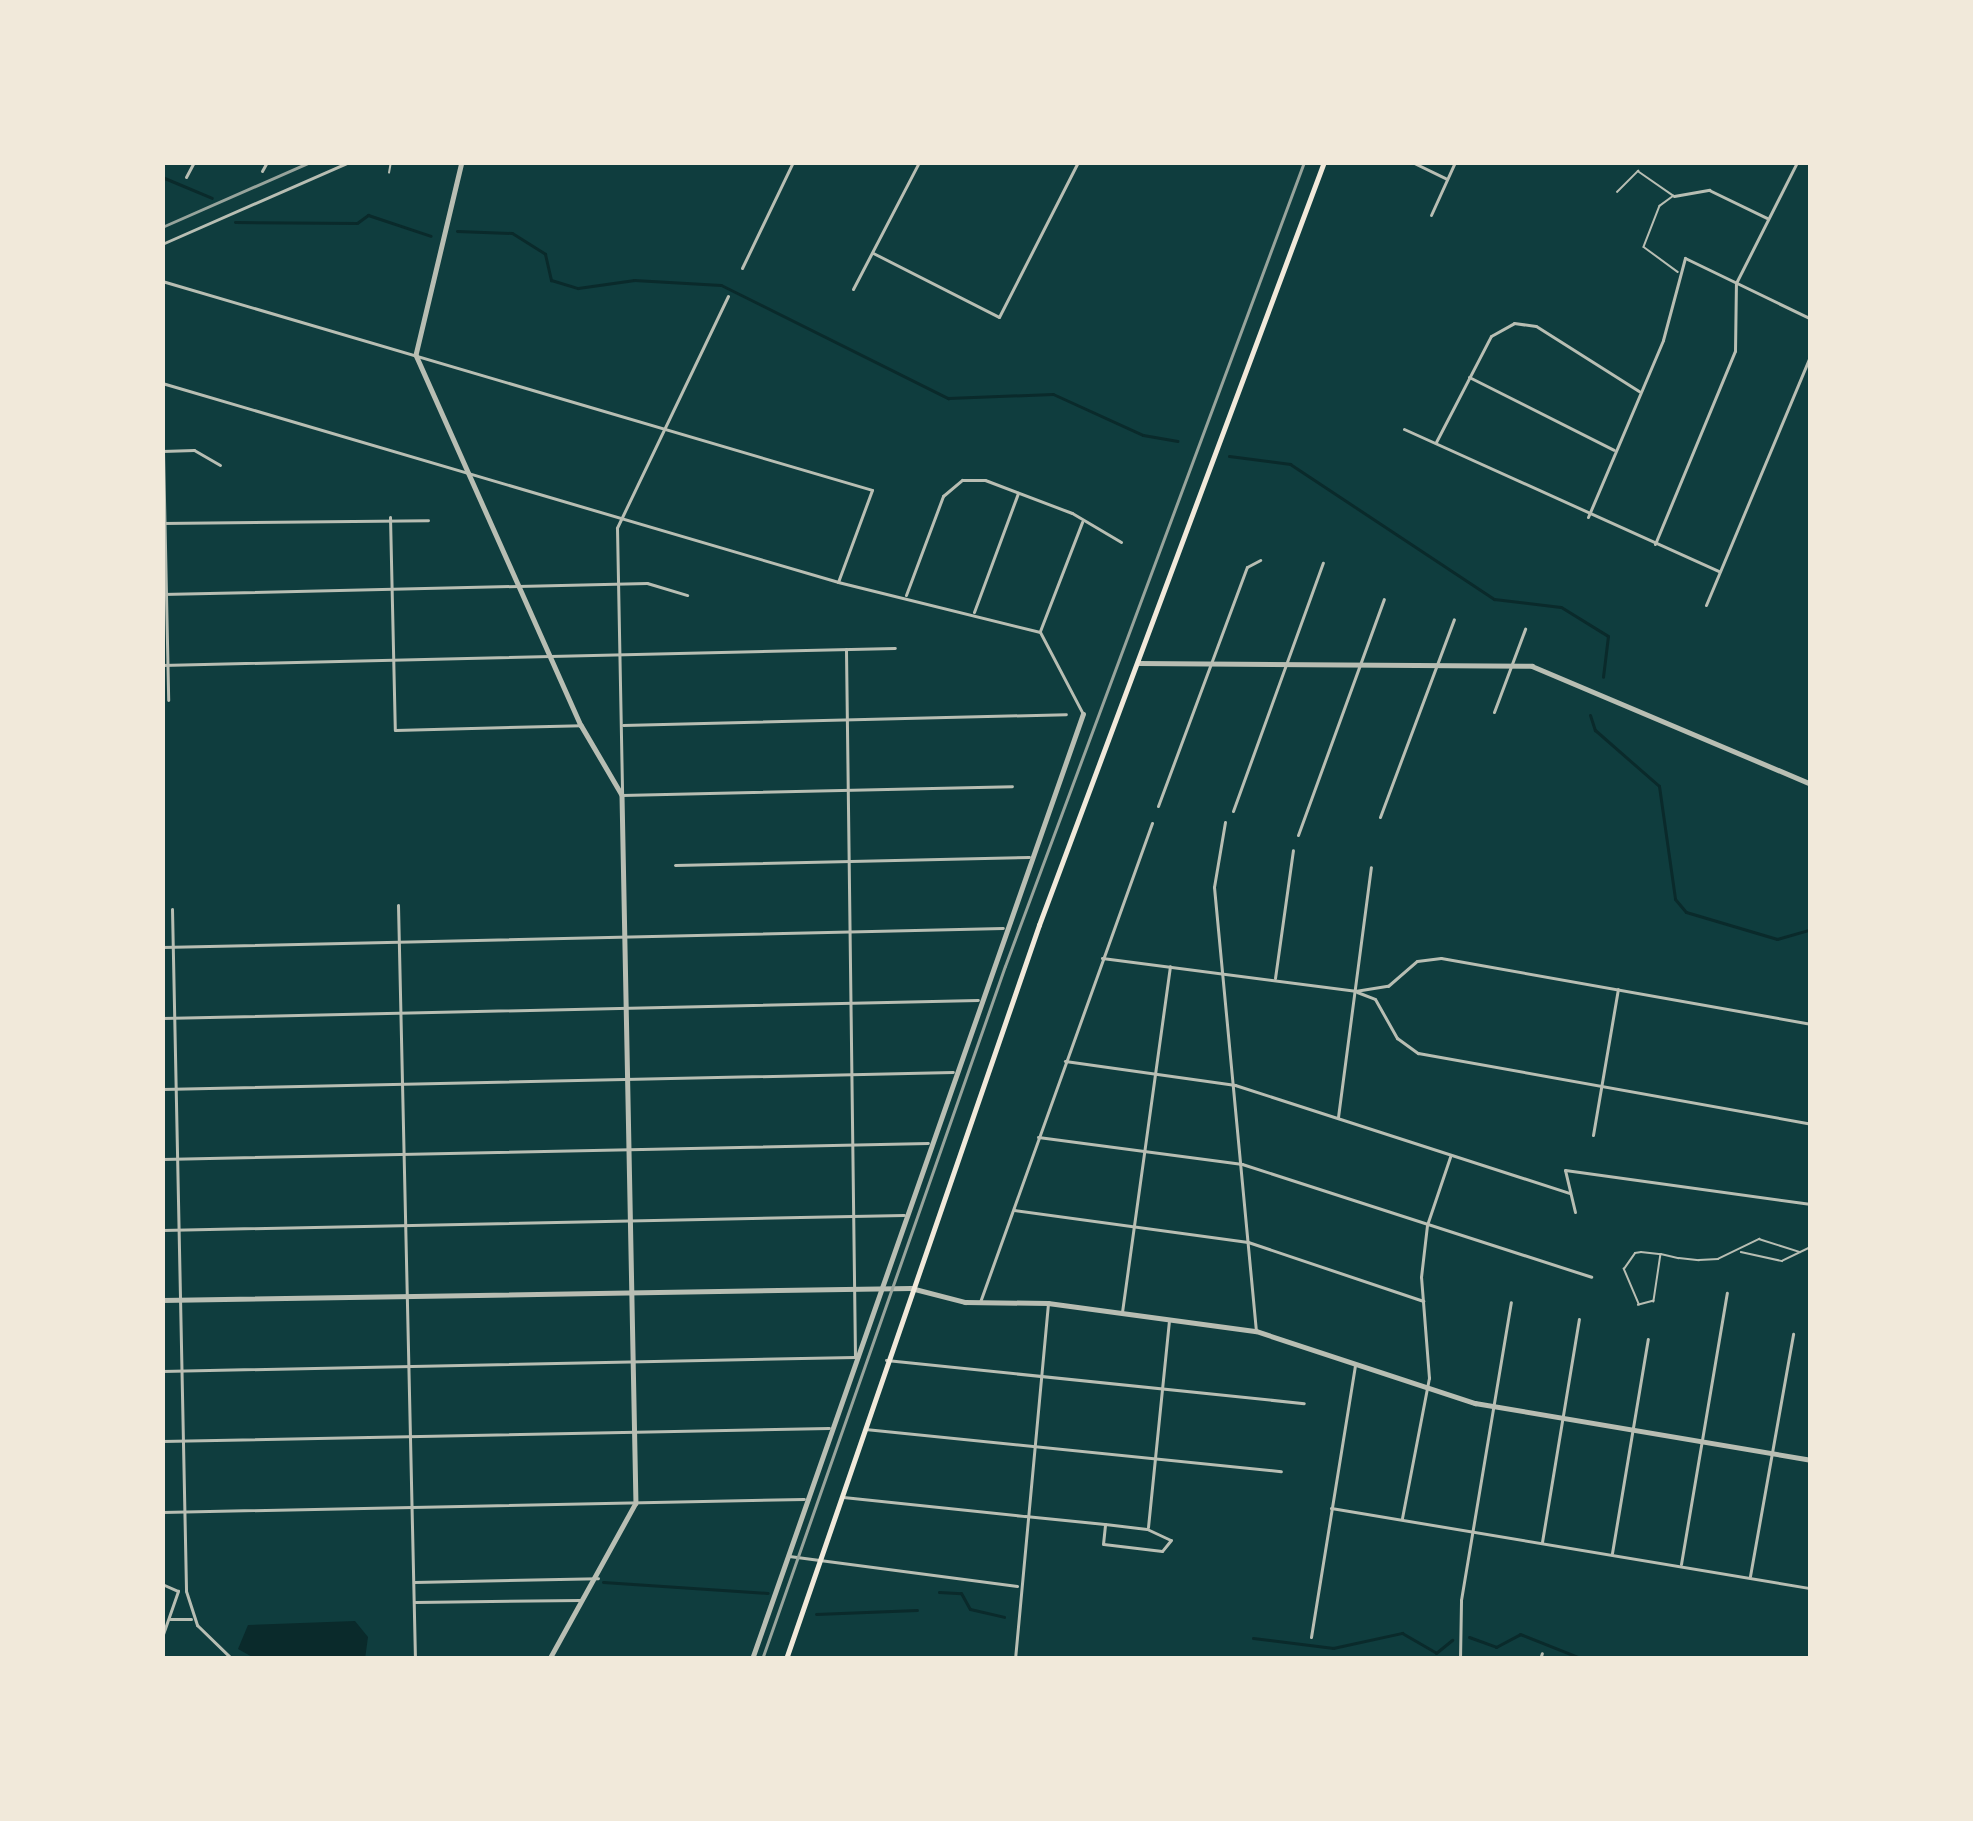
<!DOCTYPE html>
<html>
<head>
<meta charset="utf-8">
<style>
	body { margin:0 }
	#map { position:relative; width:1973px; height:1821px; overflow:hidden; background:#0f3d3e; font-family:"Source Sans 3",sans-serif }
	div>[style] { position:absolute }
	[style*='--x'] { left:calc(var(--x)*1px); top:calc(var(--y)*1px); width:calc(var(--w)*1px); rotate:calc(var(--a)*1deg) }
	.water>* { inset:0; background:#0a2a2b }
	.stream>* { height:3px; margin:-1.5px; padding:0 1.5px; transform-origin:1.5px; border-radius:1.5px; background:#0a2a2b }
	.service>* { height:1.5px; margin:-0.75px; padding:0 0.75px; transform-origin:0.75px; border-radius:0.75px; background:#b8beb3 }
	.minor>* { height:3px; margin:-1.5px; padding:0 1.5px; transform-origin:1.5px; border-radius:1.5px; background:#b8beb3 }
	.tertiary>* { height:4.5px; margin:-2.25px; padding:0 2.25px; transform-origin:2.25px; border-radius:2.25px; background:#b8beb3 }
	.secondary>* { height:4.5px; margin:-2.25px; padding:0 2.25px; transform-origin:2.25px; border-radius:2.25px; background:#f1e9da }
	.rail>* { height:3px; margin:-1.5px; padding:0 1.5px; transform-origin:1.5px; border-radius:1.5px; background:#97a49c }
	span { translate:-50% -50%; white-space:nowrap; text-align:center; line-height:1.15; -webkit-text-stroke:9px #f1e9da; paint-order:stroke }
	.frame { position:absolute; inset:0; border:165px solid #f1e9da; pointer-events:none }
</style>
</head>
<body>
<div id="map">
	<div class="water">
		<i style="clip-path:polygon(355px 1621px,368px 1637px,365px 1659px,256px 1659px,238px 1649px,248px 1625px)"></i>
	</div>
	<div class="stream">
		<i style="--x:162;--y:177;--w:54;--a:22.8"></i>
		<i style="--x:235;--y:222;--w:122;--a:0.5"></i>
		<i style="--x:357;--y:223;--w:14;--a:-36"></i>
		<i style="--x:368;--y:215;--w:66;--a:18.4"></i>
		<i style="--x:457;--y:231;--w:55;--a:2.1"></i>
		<i style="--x:512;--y:233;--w:39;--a:32"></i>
		<i style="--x:545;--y:254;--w:27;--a:77"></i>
		<i style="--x:551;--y:280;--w:28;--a:17"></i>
		<i style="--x:578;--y:288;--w:57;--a:-8.1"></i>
		<i style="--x:634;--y:280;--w:87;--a:3.3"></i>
		<i style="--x:721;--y:285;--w:254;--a:26.5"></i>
		<i style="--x:948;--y:398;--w:105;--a:-2.2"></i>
		<i style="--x:1053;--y:394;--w:99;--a:24.5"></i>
		<i style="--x:1143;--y:435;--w:35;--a:10"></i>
		<i style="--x:1229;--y:456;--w:62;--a:7.5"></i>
		<i style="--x:1290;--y:464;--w:245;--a:33.5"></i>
		<i style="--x:1494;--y:599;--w:67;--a:6.8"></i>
		<i style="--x:1561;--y:607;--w:55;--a:31.7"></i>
		<i style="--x:1608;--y:636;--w:41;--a:97"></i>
		<i style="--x:1590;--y:715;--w:16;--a:72"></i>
		<i style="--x:1595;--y:730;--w:85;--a:41.2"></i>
		<i style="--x:1659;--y:786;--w:114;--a:81.9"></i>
		<i style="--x:1675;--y:899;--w:17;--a:50"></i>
		<i style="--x:1686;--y:912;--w:95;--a:16.5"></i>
		<i style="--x:1777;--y:939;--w:35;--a:-16"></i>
		<i style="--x:603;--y:1582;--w:165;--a:3.8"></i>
		<i style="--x:939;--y:1592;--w:22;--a:3"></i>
		<i style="--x:961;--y:1593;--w:18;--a:61"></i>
		<i style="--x:970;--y:1609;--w:35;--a:13"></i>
		<i style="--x:816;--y:1614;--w:101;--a:-2.3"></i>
		<i style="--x:1469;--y:1637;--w:29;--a:20"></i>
		<i style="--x:1496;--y:1647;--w:27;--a:-28"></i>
		<i style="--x:1520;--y:1634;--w:68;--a:21.6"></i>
		<i style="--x:1253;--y:1638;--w:81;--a:7.1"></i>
		<i style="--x:1333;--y:1648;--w:71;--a:-12.3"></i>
		<i style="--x:1402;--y:1633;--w:39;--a:30"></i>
		<i style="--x:1436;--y:1653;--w:21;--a:-39"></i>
	</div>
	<div class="service">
		<i style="--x:389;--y:173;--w:11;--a:-80"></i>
		<i style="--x:1617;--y:192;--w:30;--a:-45"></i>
		<i style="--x:1638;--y:171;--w:44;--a:34.8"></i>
		<i style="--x:1674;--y:196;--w:17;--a:144"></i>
		<i style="--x:1660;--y:206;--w:44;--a:111.3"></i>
		<i style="--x:1644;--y:247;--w:42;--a:36.3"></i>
		<i style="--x:1741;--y:1252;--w:42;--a:12.4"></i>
		<i style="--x:1782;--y:1261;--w:32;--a:-26"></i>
		<i style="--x:1661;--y:1254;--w:48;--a:98.5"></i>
		<i style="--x:1654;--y:1301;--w:16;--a:165"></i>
		<i style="--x:1639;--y:1305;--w:39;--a:-113"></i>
		<i style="--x:1624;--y:1269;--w:19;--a:-55"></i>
		<i style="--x:1635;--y:1253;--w:6;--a:-9"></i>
		<i style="--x:1641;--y:1252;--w:20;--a:6"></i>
		<i style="--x:1661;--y:1254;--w:18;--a:13"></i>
		<i style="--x:1679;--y:1258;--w:20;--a:6"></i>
		<i style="--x:1699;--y:1260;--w:19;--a:-3"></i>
		<i style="--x:1718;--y:1259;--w:46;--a:-26"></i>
		<i style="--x:1759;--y:1239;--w:43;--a:17.6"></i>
	</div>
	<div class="minor">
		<i style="--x:1412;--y:162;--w:37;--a:26"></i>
		<i style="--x:262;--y:171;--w:10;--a:-61"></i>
		<i style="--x:186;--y:177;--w:17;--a:-62"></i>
		<i style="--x:1674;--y:196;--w:36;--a:-10"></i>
		<i style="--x:1709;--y:190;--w:64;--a:25.8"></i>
		<i style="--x:1431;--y:215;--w:58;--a:-65.6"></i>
		<i style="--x:162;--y:244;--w:204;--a:-23.7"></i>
		<i style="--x:873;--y:253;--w:141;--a:26.9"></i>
		<i style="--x:999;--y:317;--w:174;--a:-63"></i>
		<i style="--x:742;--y:268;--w:118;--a:-64.3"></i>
		<i style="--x:162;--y:281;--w:740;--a:16.4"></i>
		<i style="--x:872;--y:490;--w:98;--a:110.3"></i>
		<i style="--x:853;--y:289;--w:143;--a:-62.5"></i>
		<i style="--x:728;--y:296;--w:257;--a:115.6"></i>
		<i style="--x:617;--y:528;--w:267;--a:88.9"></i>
		<i style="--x:622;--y:795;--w:390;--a:-1.3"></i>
		<i style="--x:1469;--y:377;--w:162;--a:26.7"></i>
		<i style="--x:162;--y:383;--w:705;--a:16.4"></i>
		<i style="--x:838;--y:582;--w:208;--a:13.9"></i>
		<i style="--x:1040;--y:632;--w:93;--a:62.3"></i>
		<i style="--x:1404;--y:429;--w:346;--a:24.3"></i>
		<i style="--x:1436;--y:442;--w:119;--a:-62.6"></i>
		<i style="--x:1491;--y:336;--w:26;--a:-29"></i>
		<i style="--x:1514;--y:323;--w:22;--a:8"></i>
		<i style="--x:1536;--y:326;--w:122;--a:32.3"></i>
		<i style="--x:162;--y:451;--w:32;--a:-2"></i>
		<i style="--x:194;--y:450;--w:30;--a:30"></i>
		<i style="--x:163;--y:451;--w:249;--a:88.8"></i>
		<i style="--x:390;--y:517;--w:213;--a:88.7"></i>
		<i style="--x:395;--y:730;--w:186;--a:-1.5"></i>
		<i style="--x:1588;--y:517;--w:192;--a:-67"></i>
		<i style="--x:1663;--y:340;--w:85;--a:-75"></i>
		<i style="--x:1685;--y:258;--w:140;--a:25.8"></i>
		<i style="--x:162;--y:523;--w:266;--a:-0.6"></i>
		<i style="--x:1655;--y:544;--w:209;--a:-67.5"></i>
		<i style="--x:1735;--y:351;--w:68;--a:-89.2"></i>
		<i style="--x:1736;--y:283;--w:136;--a:-63.2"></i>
		<i style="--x:162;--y:594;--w:485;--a:-1.3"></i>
		<i style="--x:647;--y:583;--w:42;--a:16.7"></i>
		<i style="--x:906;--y:595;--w:106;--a:-69.5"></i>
		<i style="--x:943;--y:496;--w:25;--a:-40"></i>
		<i style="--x:962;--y:480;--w:23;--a:0"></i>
		<i style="--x:985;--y:480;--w:93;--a:20.8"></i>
		<i style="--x:1072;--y:513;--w:57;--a:30.6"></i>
		<i style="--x:1706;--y:605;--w:272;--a:-67.3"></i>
		<i style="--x:974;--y:612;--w:127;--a:-69.7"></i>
		<i style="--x:1040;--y:631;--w:117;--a:-68.9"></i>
		<i style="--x:162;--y:665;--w:733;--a:-1.33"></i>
		<i style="--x:1494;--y:712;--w:89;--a:-69.5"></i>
		<i style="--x:623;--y:725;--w:443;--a:-1.4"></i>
		<i style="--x:1158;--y:806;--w:255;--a:-69.6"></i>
		<i style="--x:1247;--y:567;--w:15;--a:-28"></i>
		<i style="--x:1233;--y:811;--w:264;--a:-70.1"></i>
		<i style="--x:1380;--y:817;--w:211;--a:-69.5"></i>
		<i style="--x:1225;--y:822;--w:66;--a:99.6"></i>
		<i style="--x:1214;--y:887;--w:444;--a:84.6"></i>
		<i style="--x:1298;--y:835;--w:251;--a:-70"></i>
		<i style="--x:675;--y:865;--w:354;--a:-1.3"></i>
		<i style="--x:398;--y:905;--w:754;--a:88.71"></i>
		<i style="--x:172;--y:909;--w:682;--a:88.82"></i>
		<i style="--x:186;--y:1591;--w:36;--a:72"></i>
		<i style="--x:197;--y:1625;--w:49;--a:44.2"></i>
		<i style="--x:162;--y:947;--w:841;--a:-1.29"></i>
		<i style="--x:1102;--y:958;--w:255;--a:7.4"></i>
		<i style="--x:1355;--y:991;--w:33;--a:-9"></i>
		<i style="--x:1388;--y:986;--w:38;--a:-41"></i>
		<i style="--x:1417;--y:961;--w:24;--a:-7"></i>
		<i style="--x:1441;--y:958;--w:376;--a:10.1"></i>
		<i style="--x:1275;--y:978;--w:129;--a:-82"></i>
		<i style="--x:1357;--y:992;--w:19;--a:21"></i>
		<i style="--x:1375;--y:999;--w:45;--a:60.6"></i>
		<i style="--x:1397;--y:1038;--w:26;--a:36"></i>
		<i style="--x:1418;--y:1053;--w:399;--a:10.2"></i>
		<i style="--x:162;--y:1018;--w:816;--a:-1.26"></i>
		<i style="--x:1065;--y:1061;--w:172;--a:8"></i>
		<i style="--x:1235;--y:1085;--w:351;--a:17.9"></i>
		<i style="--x:162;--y:1089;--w:791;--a:-1.23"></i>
		<i style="--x:1338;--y:1117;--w:252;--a:-82.5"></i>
		<i style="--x:1593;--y:1135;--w:148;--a:-80.3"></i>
		<i style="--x:1038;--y:1137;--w:206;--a:7.5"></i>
		<i style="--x:1242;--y:1164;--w:367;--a:17.9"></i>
		<i style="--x:162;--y:1159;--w:766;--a:-1.2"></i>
		<i style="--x:1014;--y:1210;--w:236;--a:7.8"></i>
		<i style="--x:1248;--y:1242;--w:185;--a:18.6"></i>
		<i style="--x:1575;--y:1212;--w:43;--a:-103.4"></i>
		<i style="--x:1565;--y:1170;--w:248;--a:7.9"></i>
		<i style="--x:162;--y:1230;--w:742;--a:-1.16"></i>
		<i style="--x:980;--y:1302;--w:509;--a:-70.25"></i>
		<i style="--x:1122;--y:1312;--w:349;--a:-82.1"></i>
		<i style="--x:886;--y:1360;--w:420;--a:5.9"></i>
		<i style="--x:162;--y:1371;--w:693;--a:-1.16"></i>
		<i style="--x:855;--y:1357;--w:708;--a:-90.73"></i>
		<i style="--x:865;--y:1429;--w:418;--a:5.8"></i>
		<i style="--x:162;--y:1441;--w:667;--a:-1.12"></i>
		<i style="--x:843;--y:1497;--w:183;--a:6"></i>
		<i style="--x:1025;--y:1516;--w:80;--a:5.7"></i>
		<i style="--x:1105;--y:1524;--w:42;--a:6.8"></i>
		<i style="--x:1147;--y:1529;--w:26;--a:25"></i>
		<i style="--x:1171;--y:1540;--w:14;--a:129"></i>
		<i style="--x:1162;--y:1551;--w:59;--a:-173.2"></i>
		<i style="--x:1103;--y:1544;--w:20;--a:-84"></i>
		<i style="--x:1331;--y:1508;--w:487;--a:9.5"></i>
		<i style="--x:162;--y:1512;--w:642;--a:-1.16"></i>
		<i style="--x:1402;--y:1518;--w:143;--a:-79.1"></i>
		<i style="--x:1429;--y:1378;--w:101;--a:-94.5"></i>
		<i style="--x:1421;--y:1277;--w:52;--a:-83.4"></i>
		<i style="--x:1427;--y:1225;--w:72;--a:-71.3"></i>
		<i style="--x:1148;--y:1527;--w:206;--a:-84.2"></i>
		<i style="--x:1542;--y:1542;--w:226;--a:-80.6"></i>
		<i style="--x:1612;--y:1553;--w:217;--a:-80.5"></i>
		<i style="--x:789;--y:1556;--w:230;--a:7.5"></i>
		<i style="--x:1681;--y:1564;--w:275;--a:-80.4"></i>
		<i style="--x:1750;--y:1576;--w:246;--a:-79.9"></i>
		<i style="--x:414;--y:1582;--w:184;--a:-1.2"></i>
		<i style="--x:162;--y:1584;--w:17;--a:24"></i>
		<i style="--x:415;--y:1602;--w:165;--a:-0.7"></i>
		<i style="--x:170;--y:1619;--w:21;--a:0"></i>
		<i style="--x:162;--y:1637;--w:49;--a:-70.8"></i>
		<i style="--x:1311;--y:1637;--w:275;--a:-80.8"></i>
		<i style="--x:1015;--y:1659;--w:358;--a:-84.7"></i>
		<i style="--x:1460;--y:1659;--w:59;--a:-89"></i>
		<i style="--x:1461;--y:1600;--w:302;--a:-80.5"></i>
		<i style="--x:1540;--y:1659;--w:6;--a:-72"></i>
	</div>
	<div class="tertiary">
		<i style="--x:462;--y:162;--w:198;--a:103.4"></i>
		<i style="--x:416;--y:355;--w:405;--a:66"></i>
		<i style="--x:581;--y:725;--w:81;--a:59.6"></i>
		<i style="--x:622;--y:795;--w:708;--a:88.87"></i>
		<i style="--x:636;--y:1503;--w:178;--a:118.9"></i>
		<i style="--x:1139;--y:663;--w:393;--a:0.4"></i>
		<i style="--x:1532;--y:666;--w:303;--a:22.9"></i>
		<i style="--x:162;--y:1300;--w:749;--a:-0.92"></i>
		<i style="--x:911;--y:1288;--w:56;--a:14.5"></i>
		<i style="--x:965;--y:1302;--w:83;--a:0.7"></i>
		<i style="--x:1048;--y:1303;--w:210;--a:7.7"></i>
		<i style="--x:1256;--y:1331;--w:231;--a:18.2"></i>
		<i style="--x:1475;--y:1403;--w:341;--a:9.6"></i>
		<i style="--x:752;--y:1659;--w:1001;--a:-70.7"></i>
	</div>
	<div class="secondary">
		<i style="--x:786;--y:1659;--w:776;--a:-70.98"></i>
		<i style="--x:1039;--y:925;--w:814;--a:-69.52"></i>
	</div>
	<div class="rail">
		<i style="--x:162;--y:227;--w:162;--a:-23.7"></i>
		<i style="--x:762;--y:1659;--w:734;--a:-70.68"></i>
		<i style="--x:1005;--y:966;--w:858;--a:-69.6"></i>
	</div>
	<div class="frame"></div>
</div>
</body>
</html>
